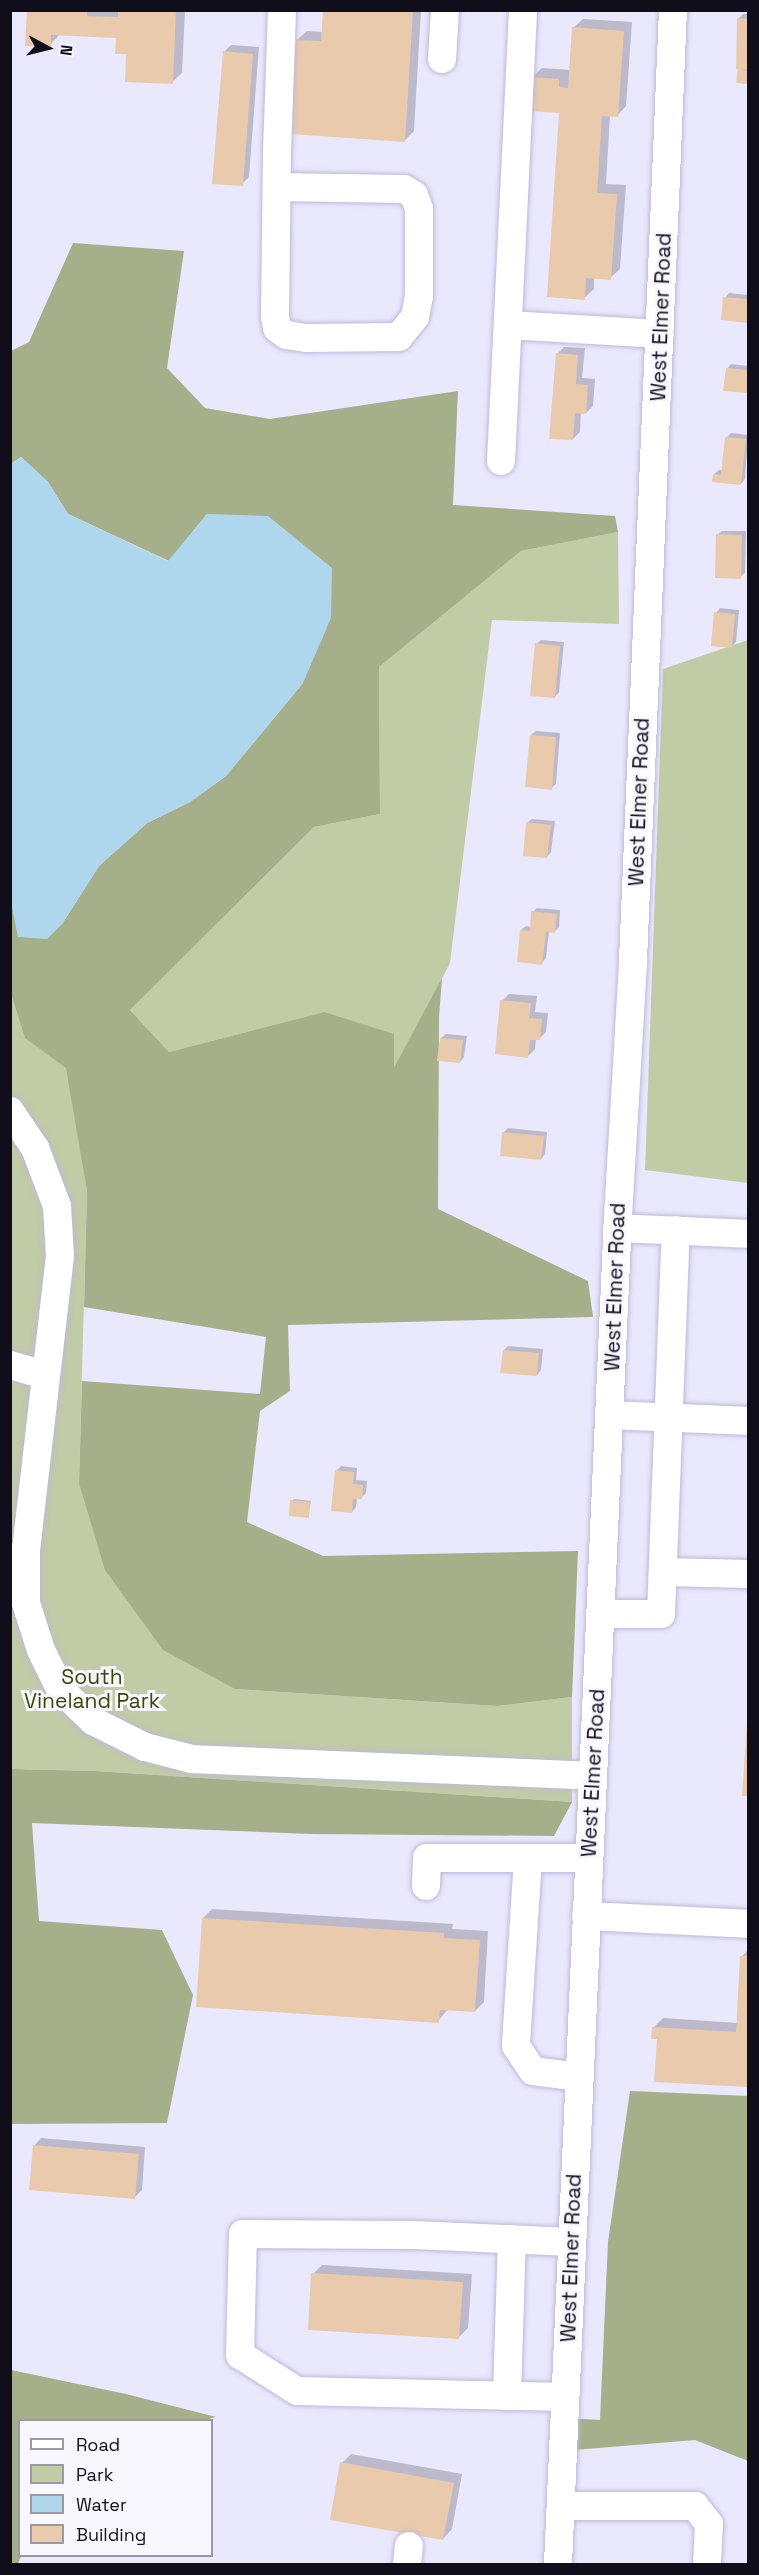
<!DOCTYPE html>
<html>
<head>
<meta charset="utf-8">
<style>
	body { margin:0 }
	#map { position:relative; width:759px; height:2575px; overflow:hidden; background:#eae8fd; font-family:"Space Grotesk",sans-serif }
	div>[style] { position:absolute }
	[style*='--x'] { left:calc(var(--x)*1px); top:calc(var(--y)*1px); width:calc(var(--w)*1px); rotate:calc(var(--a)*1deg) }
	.green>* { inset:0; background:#c1cba6 }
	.forest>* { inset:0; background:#a5af8a }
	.water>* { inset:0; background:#aed6ec }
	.shadow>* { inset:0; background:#0003 }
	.building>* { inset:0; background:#eacaad }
	.roads { filter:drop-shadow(0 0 2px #beb9da) drop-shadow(0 0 2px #beb9da) }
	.minor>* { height:28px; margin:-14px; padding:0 14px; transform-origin:14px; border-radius:14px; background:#fff }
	span { translate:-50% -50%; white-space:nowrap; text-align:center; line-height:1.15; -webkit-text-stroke:6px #f8f7fe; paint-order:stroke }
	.street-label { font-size:21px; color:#100e1a }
	.park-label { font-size:21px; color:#3a4506 }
	.frame { position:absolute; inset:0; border:12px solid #100e1a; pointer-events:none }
	.legend { position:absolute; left:18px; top:2419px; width:195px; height:138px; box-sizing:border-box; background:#f8f7fe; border:2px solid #9b9aa3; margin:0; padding:8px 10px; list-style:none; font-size:18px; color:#100e1a }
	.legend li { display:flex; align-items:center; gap:12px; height:30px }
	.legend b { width:30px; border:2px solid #9b9aa3 }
	.north { position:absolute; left:18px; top:18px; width:60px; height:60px; -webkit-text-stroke:4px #f8f7fe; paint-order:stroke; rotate:97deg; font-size:16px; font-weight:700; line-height:24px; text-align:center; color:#100e1a }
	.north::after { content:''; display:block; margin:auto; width:21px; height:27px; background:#100e1a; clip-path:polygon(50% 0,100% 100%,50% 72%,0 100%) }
</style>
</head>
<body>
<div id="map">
	<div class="green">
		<i style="clip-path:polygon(618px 532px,619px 624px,492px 620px,450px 963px,394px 1070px,324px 1012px,169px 1052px,130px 1010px,314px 827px,380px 814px,379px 667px,521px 551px)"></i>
		<i style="clip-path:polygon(748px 640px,748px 1183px,645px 1170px,663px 669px)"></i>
		<i style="clip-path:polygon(10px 902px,47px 939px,87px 1191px,79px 1483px,235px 1689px,497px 1706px,572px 1697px,572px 1802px,95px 1771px,11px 1769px)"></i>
	</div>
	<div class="forest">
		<i style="clip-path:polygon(73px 243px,184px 251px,167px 368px,205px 408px,270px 419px,458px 391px,453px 505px,615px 516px,618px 532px,521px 551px,379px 667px,380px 814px,314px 827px,130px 1010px,169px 1052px,324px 1012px,394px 1034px,394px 1068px,442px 978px,439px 1017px,438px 1209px,588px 1281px,593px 1317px,288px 1325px,290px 1391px,260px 1411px,247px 1522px,323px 1556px,578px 1551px,572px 1697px,497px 1706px,235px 1689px,163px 1650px,105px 1570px,79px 1483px,82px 1381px,260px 1394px,266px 1337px,84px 1307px,87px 1191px,66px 1068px,25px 1038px,11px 993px,10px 902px,11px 907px,62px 924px,99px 866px,147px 823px,190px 802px,226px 776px,303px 683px,207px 514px,169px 561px,68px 514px,48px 482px,21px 457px,11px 464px,11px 351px,29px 342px)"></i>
		<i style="clip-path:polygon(11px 1769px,95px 1771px,572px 1802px,554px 1836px,311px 1834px,32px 1823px,39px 1921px,162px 1930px,193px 1995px,167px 2123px,11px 2124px)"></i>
		<i style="clip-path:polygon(630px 2091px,748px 2096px,748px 2461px,695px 2440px,562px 2451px,564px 2418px,600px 2420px,608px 2242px)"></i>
		<i style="clip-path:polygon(11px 2370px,126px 2394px,216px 2417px,205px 2420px,20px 2420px,21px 2556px,18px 2564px,11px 2564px)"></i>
	</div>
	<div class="water">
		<i style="clip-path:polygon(21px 457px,48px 482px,68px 514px,168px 561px,207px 514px,268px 516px,332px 568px,331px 618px,303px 683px,226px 776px,190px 802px,147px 823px,99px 866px,62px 924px,47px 939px,18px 937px,11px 902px,10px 464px)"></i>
	</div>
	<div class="shadow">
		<i style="clip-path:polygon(29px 10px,185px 10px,182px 73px,172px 82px,128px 53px,118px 37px,60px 34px,50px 45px)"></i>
		<i style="clip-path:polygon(325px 10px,421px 10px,414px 131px,405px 140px,297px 40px,307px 31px,323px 32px)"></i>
		<i style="clip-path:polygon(743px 14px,748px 14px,748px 83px,738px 81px,742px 68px,739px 18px)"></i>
		<i style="clip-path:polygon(583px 19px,632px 22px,626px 106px,617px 116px,610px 115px,606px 184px,626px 185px,620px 269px,610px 278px,594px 277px,594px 289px,584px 298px,561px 112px,532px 77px,542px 68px,571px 70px,573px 28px)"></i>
		<i style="clip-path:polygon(231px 45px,259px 47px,249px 177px,242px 184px,224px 52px)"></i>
		<i style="clip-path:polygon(729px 293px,748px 295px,748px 321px,723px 319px,725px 298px)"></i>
		<i style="clip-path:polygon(564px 347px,585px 348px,582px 378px,595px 379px,593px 406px,586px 413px,581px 412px,580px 432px,573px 439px,557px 354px)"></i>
		<i style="clip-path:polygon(731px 364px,748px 366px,748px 391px,725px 389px,727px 369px)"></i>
		<i style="clip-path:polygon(731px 433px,748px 435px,745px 479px,741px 484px,714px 474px,719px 470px,723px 470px,726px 438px)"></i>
		<i style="clip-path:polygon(722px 531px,746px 531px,745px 573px,740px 577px,717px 535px)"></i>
		<i style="clip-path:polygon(720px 608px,739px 610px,736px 642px,732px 646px,716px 613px)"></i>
		<i style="clip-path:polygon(541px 640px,564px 642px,559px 692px,555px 697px,536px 644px)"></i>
		<i style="clip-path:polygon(536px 731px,560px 733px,556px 784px,551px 788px,531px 735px)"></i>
		<i style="clip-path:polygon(532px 819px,555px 821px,551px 852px,547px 857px,527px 823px)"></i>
		<i style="clip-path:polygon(537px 908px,560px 910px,559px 927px,554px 932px,549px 931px,546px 958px,542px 963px,521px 930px,526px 926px,532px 927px,533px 912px)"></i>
		<i style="clip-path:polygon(509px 994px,537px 996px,535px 1012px,548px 1013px,546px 1032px,539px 1039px,536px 1039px,535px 1049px,528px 1056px,502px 1001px)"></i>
		<i style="clip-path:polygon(446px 1034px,467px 1036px,464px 1057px,460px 1062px,441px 1038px)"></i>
		<i style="clip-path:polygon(508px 1128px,547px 1132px,545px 1154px,541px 1159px,504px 1132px)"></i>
		<i style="clip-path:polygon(508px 1346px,543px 1349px,541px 1370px,537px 1375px,504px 1350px)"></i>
		<i style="clip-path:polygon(341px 1466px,357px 1468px,356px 1480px,367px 1481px,366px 1493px,361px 1498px,357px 1497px,356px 1507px,352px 1512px,336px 1471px)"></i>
		<i style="clip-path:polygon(294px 1499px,311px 1501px,308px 1516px,292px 1501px)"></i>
		<i style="clip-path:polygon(748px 1728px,748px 1795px,743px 1795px)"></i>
		<i style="clip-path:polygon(212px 1909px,453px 1924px,452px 1929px,488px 1931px,484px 2002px,475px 2011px,448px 2009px,438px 2021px,203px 1918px)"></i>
		<i style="clip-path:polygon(748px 1950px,748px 2086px,656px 2080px,658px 2037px,653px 2028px,663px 2018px,738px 2023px,742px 1956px)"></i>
		<i style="clip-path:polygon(41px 2138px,145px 2147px,142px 2190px,135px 2197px,34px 2146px)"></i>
		<i style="clip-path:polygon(322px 2265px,472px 2274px,468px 2328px,459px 2337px,313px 2274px)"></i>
		<i style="clip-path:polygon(351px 2454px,462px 2474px,452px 2529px,443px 2539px,342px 2463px)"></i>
	</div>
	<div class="building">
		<i style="clip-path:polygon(27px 10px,87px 10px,87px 16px,118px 17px,118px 10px,176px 10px,173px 84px,125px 82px,126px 54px,115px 54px,116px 38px,51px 35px,51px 47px,25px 46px)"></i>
		<i style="clip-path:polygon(323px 10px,413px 10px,405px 142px,290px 134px,296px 40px,321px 41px)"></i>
		<i style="clip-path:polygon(737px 18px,748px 19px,748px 70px,736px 69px)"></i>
		<i style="clip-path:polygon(572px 27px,624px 31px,618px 117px,602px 116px,597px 193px,617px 194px,611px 280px,586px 278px,585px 300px,547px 297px,559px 113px,529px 111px,531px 77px,559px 79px,559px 87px,568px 88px)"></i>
		<i style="clip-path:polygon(223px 51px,253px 54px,243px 186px,212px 184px)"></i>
		<i style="clip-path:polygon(738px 69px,748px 71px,748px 84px,736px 83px)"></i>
		<i style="clip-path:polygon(723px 297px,748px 299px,748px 323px,721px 320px)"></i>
		<i style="clip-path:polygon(556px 353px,578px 355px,576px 384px,588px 385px,586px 414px,575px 413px,573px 440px,549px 439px)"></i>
		<i style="clip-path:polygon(726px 368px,748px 370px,748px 393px,723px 391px)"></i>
		<i style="clip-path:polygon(725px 437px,746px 439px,741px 485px,712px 482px,713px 474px,721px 475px)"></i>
		<i style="clip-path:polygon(716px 534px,742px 535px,741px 579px,715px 578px)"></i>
		<i style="clip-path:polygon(714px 612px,735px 614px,732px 648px,711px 646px)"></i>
		<i style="clip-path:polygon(535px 643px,560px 646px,555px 698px,530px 696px)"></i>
		<i style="clip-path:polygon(530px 735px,556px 737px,552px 790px,525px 787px)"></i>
		<i style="clip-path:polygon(526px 822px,551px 825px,547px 858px,523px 856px)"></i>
		<i style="clip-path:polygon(531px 911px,557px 914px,555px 933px,546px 932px,542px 965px,517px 962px,520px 930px,530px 931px)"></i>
		<i style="clip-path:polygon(500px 1000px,531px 1003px,529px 1018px,542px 1019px,540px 1040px,530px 1040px,528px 1058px,495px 1054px)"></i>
		<i style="clip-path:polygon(440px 1038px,463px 1040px,460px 1063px,437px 1061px)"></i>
		<i style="clip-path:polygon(502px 1132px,544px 1136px,541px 1160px,500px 1156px)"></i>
		<i style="clip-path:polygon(503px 1350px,539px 1353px,537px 1376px,500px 1373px)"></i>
		<i style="clip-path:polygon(335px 1470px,354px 1472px,353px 1484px,363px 1485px,362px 1499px,353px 1499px,352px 1513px,331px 1511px)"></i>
		<i style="clip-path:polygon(290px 1500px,310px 1502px,309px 1518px,289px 1516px)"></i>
		<i style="clip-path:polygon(747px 1724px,748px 1725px,748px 1796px,742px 1796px)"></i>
		<i style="clip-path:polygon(202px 1918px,444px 1933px,444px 1938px,480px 1940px,475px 2012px,440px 2010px,439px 2023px,196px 2007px)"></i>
		<i style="clip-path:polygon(740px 1956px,748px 1956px,748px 2087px,654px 2082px,657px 2039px,651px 2039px,652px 2027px,736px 2032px)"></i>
		<i style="clip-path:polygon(33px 2145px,139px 2154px,135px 2199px,29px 2190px)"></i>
		<i style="clip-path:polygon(311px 2273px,463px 2282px,459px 2339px,308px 2330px)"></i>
		<i style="clip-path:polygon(340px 2462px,454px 2483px,443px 2540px,330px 2520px)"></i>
	</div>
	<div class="roads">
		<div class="minor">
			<i style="--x:442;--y:59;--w:49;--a:-86.5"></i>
			<i style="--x:277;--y:187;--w:127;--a:0.9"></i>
			<i style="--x:404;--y:189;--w:12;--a:31"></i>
			<i style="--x:414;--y:195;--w:15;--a:70"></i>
			<i style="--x:419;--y:209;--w:87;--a:90"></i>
			<i style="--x:419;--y:296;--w:21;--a:101"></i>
			<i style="--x:415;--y:317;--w:26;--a:129"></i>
			<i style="--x:399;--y:337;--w:93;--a:179.4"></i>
			<i style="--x:306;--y:338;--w:20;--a:-171"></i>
			<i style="--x:286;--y:335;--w:11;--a:-142"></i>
			<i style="--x:277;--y:328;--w:11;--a:-100"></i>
			<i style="--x:275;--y:317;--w:164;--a:-89.3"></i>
			<i style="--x:277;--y:153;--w:143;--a:-88"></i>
			<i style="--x:508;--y:325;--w:152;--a:3.4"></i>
			<i style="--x:501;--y:461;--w:452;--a:-87.2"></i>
			<i style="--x:10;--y:1111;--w:45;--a:56"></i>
			<i style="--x:35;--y:1148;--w:62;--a:69.2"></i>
			<i style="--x:57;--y:1206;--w:50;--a:86.6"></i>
			<i style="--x:60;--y:1256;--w:294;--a:96.6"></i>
			<i style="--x:26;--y:1548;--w:55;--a:90"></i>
			<i style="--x:26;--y:1603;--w:49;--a:72.3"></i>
			<i style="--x:41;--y:1650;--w:43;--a:64"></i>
			<i style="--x:60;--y:1689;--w:46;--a:44.1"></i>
			<i style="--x:93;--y:1721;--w:58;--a:26.6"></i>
			<i style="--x:145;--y:1747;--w:49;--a:14.3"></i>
			<i style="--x:192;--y:1759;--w:401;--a:2.4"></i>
			<i style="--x:617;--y:1228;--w:131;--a:2.6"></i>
			<i style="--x:10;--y:1365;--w:36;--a:16"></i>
			<i style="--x:611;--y:1415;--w:137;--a:2.5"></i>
			<i style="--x:663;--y:1572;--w:85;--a:1.3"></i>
			<i style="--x:601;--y:1614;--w:60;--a:0"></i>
			<i style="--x:661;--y:1614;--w:384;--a:-87.8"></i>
			<i style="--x:528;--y:1858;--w:188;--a:93.7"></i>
			<i style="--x:516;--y:2046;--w:30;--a:56"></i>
			<i style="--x:533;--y:2071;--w:46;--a:7.4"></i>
			<i style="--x:426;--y:1886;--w:28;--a:-88"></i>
			<i style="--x:427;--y:1858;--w:161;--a:0"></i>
			<i style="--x:586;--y:1916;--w:162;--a:2.8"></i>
			<i style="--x:507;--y:2396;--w:157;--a:-88.2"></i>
			<i style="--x:565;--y:2397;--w:268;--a:-178.7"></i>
			<i style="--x:297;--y:2391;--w:67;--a:-147.7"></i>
			<i style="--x:240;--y:2355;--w:121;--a:-88.6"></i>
			<i style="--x:243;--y:2234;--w:171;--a:0.3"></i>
			<i style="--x:414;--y:2235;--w:158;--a:2.5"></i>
			<i style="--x:561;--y:2506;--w:134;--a:0"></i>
			<i style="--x:695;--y:2506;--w:23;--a:52"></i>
			<i style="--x:709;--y:2524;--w:40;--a:92.9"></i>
			<i style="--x:407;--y:2564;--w:18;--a:-84"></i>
			<i style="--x:558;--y:2564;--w:1349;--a:-87.45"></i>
			<i style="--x:618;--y:1216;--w:256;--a:-86.6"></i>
			<i style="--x:633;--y:960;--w:951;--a:-87.59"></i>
		</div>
	</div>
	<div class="street-label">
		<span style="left:661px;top:317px;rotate:-88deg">West Elmer Road</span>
		<span style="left:639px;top:802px;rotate:-88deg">West Elmer Road</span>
		<span style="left:615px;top:1287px;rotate:-88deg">West Elmer Road</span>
		<span style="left:593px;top:1773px;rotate:-87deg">West Elmer Road</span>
		<span style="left:571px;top:2258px;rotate:-88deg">West Elmer Road</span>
	</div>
	<div class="park-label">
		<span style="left:92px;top:1689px">South<br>Vineland Park</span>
	</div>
	<div class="frame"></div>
	<ul class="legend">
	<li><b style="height:8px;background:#fff"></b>Road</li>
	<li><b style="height:16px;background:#c1cba6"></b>Park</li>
	<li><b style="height:16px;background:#aed6ec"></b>Water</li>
	<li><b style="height:16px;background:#eacaad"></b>Building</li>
	</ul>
	<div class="north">N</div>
</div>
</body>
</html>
